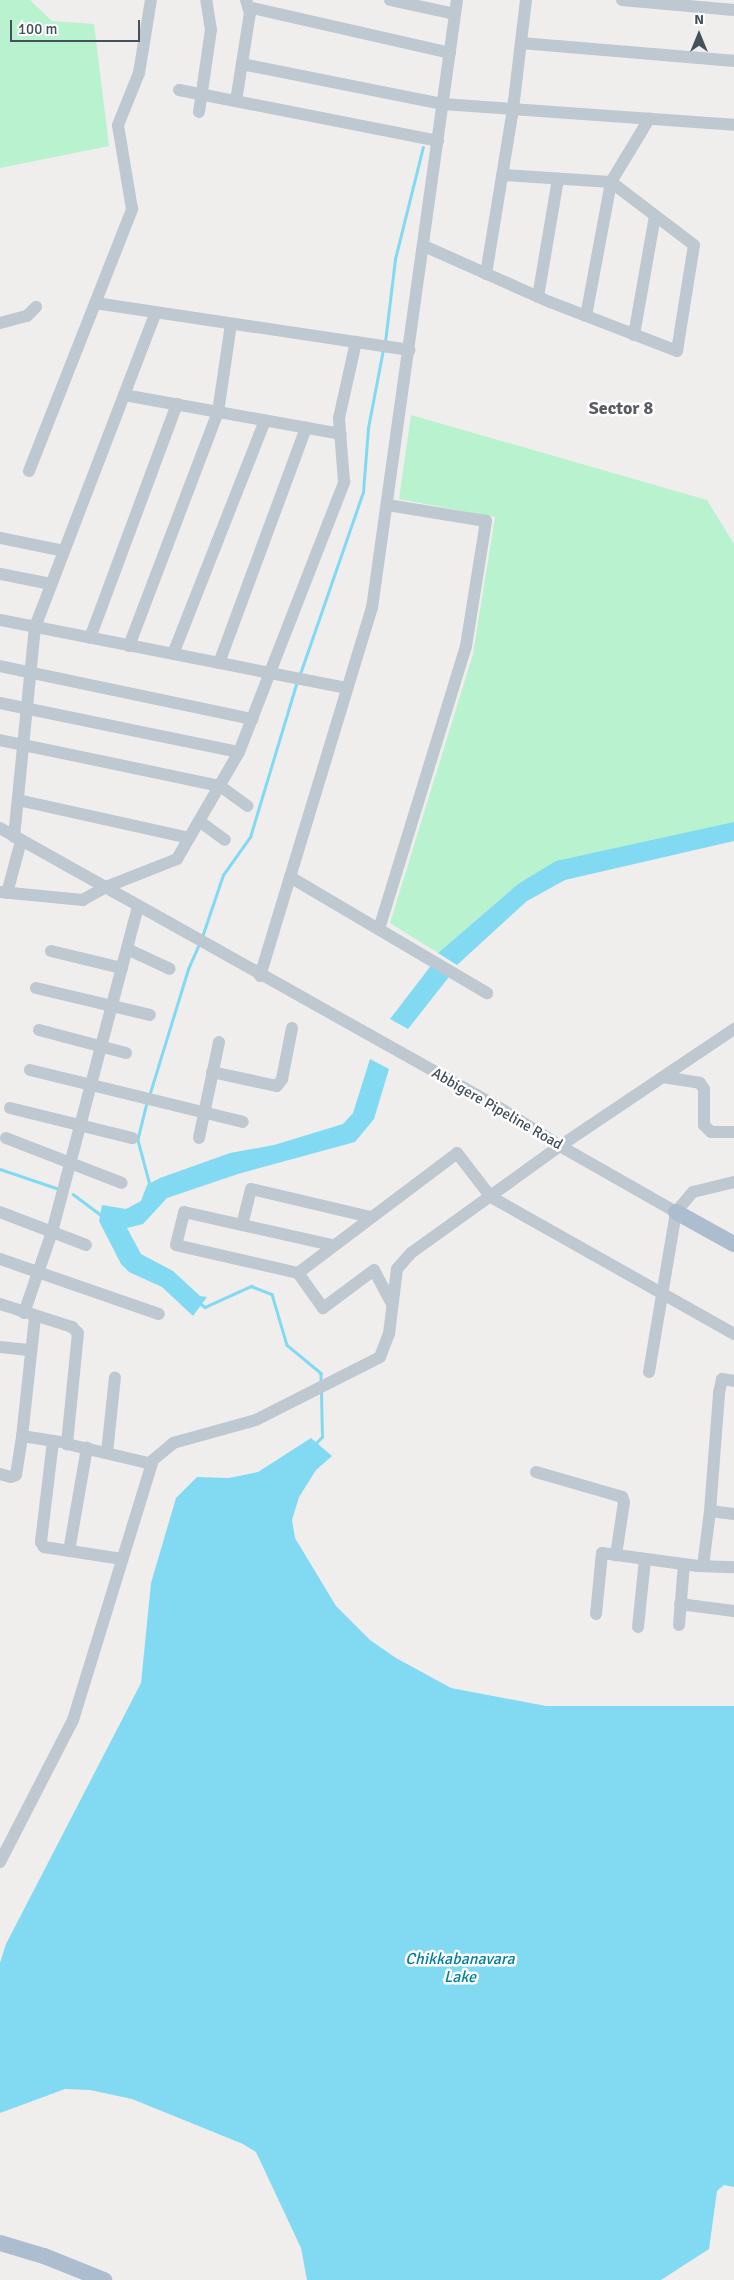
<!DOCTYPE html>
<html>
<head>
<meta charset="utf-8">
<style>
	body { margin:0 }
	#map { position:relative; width:734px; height:2280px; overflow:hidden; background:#f0eded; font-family:Signika,sans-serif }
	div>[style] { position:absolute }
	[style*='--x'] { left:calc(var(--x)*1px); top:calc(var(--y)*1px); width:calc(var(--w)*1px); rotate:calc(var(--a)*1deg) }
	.green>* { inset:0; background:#b8f2ce }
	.water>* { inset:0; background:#81daf2 }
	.stream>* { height:2.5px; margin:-1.25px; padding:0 1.25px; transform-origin:1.25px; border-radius:1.25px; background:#81daf2 }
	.minor>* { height:12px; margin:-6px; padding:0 6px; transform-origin:6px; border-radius:6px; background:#bdc8d1 }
	.major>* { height:16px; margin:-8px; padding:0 8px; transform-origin:8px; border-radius:8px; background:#abbdcf }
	span { translate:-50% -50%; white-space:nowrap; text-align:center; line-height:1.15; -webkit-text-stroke:5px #fff; paint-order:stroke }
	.street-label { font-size:15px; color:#44515c }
	.water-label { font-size:16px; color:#0480a2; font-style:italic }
	.quarter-label { font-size:18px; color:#5a5e63; font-weight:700 }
	.north { position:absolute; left:674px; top:10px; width:50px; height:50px; -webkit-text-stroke:4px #fff; paint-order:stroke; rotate:0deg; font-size:14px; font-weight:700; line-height:20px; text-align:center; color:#44515c }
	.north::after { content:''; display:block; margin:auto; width:18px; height:22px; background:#44515c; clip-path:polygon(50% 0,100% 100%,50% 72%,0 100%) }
	.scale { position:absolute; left:10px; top:20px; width:130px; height:22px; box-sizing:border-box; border:2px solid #44515c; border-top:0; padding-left:6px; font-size:15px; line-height:18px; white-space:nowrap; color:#44515c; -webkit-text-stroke:4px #fff; paint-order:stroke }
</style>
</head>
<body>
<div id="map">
	<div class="green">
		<i style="clip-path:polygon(0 0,30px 0,52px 21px,94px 24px,109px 146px,0 168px)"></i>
		<i style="clip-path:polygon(411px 415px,707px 500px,734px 544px,734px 822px,518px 884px,438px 953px,390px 923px,473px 654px,495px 517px,399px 499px)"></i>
	</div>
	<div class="water">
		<i style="clip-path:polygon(734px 822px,734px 841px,565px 880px,527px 901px,457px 965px,438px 953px,518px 884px,556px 861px)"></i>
		<i style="clip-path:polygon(433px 963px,452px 973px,408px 1029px,390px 1019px)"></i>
		<i style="clip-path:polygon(370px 1059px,389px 1069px,374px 1119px,355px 1142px,238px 1174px,167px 1198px,143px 1224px,127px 1228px,141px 1254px,173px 1271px,200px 1296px,207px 1297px,193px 1316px,162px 1287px,129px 1272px,121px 1264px,99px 1221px,102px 1205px,126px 1209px,141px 1201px,147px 1185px,160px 1178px,230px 1153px,274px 1145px,343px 1124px,353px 1113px)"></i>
		<i style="clip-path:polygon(311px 1438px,332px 1456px,316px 1470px,299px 1497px,292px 1520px,295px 1538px,336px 1606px,370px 1640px,396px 1658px,451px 1688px,546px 1706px,734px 1706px,734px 2187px,724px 2185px,717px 2191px,709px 2249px,661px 2280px,307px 2280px,301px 2248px,256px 2152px,243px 2144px,132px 2099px,90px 2090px,65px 2089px,0 2113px,0 1963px,6px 1944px,141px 1683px,151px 1583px,176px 1498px,197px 1477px,229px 1478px,258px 1472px)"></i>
	</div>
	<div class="stream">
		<i style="--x:385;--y:342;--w:84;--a:-83.1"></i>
		<i style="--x:395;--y:259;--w:115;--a:-76"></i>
		<i style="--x:300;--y:674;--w:193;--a:-70.9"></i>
		<i style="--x:363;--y:492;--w:64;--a:-85.5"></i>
		<i style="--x:368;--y:428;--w:80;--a:-79.2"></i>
		<i style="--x:202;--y:937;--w:65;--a:-71.3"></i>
		<i style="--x:223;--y:875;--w:47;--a:-54.6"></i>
		<i style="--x:250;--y:837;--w:163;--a:-73.2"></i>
		<i style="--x:149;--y:1096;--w:133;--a:-72.9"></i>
		<i style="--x:188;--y:969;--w:27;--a:-66"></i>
		<i style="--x:147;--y:1103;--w:38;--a:104"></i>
		<i style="--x:138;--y:1140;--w:47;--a:75.1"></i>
		<i style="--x:0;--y:1169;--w:62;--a:18.7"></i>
		<i style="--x:73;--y:1194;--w:35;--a:37"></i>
		<i style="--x:201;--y:1304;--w:5;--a:37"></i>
		<i style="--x:205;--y:1307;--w:51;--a:-24.5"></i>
		<i style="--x:251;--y:1286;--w:22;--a:21"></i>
		<i style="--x:272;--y:1294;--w:53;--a:73.6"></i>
		<i style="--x:287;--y:1345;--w:44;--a:39.5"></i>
		<i style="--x:321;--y:1373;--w:8;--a:90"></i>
		<i style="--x:315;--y:1444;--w:10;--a:-45"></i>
		<i style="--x:322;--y:1437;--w:45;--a:-91.3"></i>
	</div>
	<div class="minor">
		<i style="--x:390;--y:0;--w:66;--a:12.2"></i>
		<i style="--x:622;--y:0;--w:112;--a:5.1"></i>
		<i style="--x:248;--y:7;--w:207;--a:12.8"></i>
		<i style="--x:521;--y:43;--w:214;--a:4.8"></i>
		<i style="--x:242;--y:64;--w:205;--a:11.3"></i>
		<i style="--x:443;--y:104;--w:292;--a:4.1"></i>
		<i style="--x:179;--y:90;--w:264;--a:11.1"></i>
		<i style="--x:236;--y:101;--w:89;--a:-81"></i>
		<i style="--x:250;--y:13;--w:14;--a:-107"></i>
		<i style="--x:199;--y:112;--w:83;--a:-81.7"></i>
		<i style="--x:211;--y:30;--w:30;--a:-99"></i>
		<i style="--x:424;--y:246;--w:138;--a:24"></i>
		<i style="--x:550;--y:302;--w:136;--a:21.1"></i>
		<i style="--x:677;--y:351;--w:107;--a:-80.9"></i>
		<i style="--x:694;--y:245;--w:104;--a:-142.8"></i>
		<i style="--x:611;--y:182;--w:109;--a:-176.3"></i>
		<i style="--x:486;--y:274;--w:167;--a:-80.7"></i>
		<i style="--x:513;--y:109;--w:110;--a:-83.2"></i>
		<i style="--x:538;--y:297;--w:120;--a:-80.4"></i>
		<i style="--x:95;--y:303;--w:318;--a:8.5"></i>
		<i style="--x:586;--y:316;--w:136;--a:-79.4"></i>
		<i style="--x:611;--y:182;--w:74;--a:-58.9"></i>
		<i style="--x:0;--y:323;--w:28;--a:-15"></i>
		<i style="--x:27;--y:316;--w:13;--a:-45"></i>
		<i style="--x:634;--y:335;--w:121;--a:-80"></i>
		<i style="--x:124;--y:395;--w:220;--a:10.2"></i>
		<i style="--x:29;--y:471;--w:282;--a:-68.5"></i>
		<i style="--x:132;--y:209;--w:85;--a:-99.5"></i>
		<i style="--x:118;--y:125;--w:56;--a:-68"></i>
		<i style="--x:139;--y:73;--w:74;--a:-80.7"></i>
		<i style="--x:0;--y:538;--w:65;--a:11.5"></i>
		<i style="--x:0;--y:574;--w:52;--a:11.1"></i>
		<i style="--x:0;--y:620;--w:354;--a:11.1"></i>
		<i style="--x:90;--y:638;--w:250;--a:-69.6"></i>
		<i style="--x:129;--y:646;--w:250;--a:-69.2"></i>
		<i style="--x:218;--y:412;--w:89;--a:-81.6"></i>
		<i style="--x:173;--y:654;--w:251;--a:-68.5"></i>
		<i style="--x:219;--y:663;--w:251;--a:-69.7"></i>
		<i style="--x:0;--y:666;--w:258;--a:11.9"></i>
		<i style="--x:0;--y:703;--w:244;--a:11.6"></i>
		<i style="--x:239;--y:752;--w:124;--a:120.1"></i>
		<i style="--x:177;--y:859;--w:76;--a:158.5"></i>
		<i style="--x:106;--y:887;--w:26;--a:151"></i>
		<i style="--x:83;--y:900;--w:83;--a:-174.5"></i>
		<i style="--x:0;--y:740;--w:225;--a:11.8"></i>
		<i style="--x:220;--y:786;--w:34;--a:36"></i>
		<i style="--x:239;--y:752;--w:290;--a:-68.7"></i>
		<i style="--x:344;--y:482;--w:64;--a:-94.5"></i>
		<i style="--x:339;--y:418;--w:78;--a:-77.4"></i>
		<i style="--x:18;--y:800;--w:175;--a:12.5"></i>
		<i style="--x:199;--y:821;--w:32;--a:36"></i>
		<i style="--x:0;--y:828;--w:573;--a:29.25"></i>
		<i style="--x:500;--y:1108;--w:71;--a:32.3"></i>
		<i style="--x:560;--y:1146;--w:133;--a:29.6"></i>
		<i style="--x:14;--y:837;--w:211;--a:-84.3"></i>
		<i style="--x:35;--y:627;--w:337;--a:-69"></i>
		<i style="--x:290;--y:877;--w:229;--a:30.5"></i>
		<i style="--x:7;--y:893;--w:54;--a:-74.9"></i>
		<i style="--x:379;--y:929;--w:296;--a:-72.9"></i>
		<i style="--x:466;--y:646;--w:127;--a:-80.9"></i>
		<i style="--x:486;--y:521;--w:100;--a:-170.8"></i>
		<i style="--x:127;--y:949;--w:47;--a:24.9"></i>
		<i style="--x:51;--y:951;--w:73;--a:13.5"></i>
		<i style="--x:260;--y:976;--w:385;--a:-73.1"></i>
		<i style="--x:372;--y:608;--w:614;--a:-82.04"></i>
		<i style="--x:36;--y:988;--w:117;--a:13.3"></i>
		<i style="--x:39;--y:1030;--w:90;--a:14.8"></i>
		<i style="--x:30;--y:1070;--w:219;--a:13.7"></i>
		<i style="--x:212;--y:1072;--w:66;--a:12.2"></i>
		<i style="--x:277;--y:1086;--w:9;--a:-54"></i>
		<i style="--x:282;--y:1079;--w:52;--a:-78.9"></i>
		<i style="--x:663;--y:1077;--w:37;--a:9"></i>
		<i style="--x:700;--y:1083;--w:7;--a:56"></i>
		<i style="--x:704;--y:1089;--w:36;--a:90"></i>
		<i style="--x:704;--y:1125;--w:10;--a:45"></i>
		<i style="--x:711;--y:1132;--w:23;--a:0"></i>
		<i style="--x:10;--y:1108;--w:126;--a:13.8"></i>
		<i style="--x:6;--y:1138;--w:124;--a:21.2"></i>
		<i style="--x:199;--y:1138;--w:98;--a:-78.2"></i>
		<i style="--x:0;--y:1212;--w:92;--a:21"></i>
		<i style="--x:242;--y:1225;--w:37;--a:-76"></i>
		<i style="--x:251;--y:1189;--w:122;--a:13.2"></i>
		<i style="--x:0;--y:1259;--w:168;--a:19.1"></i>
		<i style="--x:298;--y:1273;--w:125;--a:-167.1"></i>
		<i style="--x:176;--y:1245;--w:34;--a:-76"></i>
		<i style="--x:184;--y:1212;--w:152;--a:12.6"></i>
		<i style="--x:0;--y:1304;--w:76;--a:17.7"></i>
		<i style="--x:72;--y:1327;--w:8;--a:45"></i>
		<i style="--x:78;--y:1333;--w:112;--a:95.7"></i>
		<i style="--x:67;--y:1444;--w:87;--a:13.2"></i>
		<i style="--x:392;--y:1304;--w:38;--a:-118"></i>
		<i style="--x:374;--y:1270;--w:64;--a:143.3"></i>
		<i style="--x:323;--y:1308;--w:43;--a:-125.5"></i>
		<i style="--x:298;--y:1273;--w:199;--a:-37"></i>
		<i style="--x:457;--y:1153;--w:56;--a:52.3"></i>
		<i style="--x:491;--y:1197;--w:279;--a:29.4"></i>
		<i style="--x:24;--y:1313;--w:86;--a:-70.9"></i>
		<i style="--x:52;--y:1232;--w:337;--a:-75.2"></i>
		<i style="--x:35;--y:1317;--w:120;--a:96.2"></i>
		<i style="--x:22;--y:1436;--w:38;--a:9"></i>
		<i style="--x:0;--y:1347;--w:31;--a:6"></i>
		<i style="--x:649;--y:1372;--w:162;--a:-80.4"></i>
		<i style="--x:676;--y:1212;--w:26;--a:-50"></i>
		<i style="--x:693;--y:1192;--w:42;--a:-13.7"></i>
		<i style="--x:53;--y:1441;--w:102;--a:96.8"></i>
		<i style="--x:41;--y:1542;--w:6;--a:59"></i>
		<i style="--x:44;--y:1547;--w:79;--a:8.7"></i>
		<i style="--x:107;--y:1453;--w:76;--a:-84"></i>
		<i style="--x:536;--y:1472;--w:90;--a:16.2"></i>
		<i style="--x:622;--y:1497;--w:5;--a:68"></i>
		<i style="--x:624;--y:1502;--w:54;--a:98.6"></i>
		<i style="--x:0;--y:1474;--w:11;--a:15"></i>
		<i style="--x:11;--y:1477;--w:5;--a:-22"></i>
		<i style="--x:16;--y:1475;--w:39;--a:-81"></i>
		<i style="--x:710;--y:1511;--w:118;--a:-85.6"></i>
		<i style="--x:719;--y:1393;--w:14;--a:-78"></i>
		<i style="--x:722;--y:1379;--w:12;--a:9"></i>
		<i style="--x:69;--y:1551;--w:105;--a:-80.1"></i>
		<i style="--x:703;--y:1566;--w:55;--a:-82.7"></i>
		<i style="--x:710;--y:1511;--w:24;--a:7"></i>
		<i style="--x:680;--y:1604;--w:54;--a:7.4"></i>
		<i style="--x:596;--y:1614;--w:61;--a:-84.4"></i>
		<i style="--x:602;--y:1553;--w:97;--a:7.7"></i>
		<i style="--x:698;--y:1566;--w:36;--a:2"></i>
		<i style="--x:679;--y:1625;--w:61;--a:-85.3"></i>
		<i style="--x:638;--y:1627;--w:68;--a:-84.1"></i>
		<i style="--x:0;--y:1862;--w:160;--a:-62.8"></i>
		<i style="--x:73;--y:1720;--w:272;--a:-72.9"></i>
		<i style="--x:153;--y:1460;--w:26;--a:-40"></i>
		<i style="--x:173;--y:1443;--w:86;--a:-15.5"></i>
		<i style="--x:256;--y:1420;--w:139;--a:-26.9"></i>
		<i style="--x:380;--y:1357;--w:25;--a:-69"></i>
		<i style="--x:389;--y:1334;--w:65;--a:-83"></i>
		<i style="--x:397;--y:1269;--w:21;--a:-49"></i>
		<i style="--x:411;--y:1253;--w:183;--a:-35.7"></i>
		<i style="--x:560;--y:1146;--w:210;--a:-33.9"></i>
	</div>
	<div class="major">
		<i style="--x:676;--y:1212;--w:66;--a:28.9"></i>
		<i style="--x:0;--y:2243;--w:46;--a:16.5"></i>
		<i style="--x:44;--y:2256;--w:65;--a:21.8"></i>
	</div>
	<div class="street-label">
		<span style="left:497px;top:1109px;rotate:30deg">Abbigere Pipeline Road</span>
	</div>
	<div class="water-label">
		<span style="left:460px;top:1968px">Chikkabanavara<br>Lake</span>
	</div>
	<div class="quarter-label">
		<span style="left:621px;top:408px">Sector 8</span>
	</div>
	<div class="north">N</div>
	<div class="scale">100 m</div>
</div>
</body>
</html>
